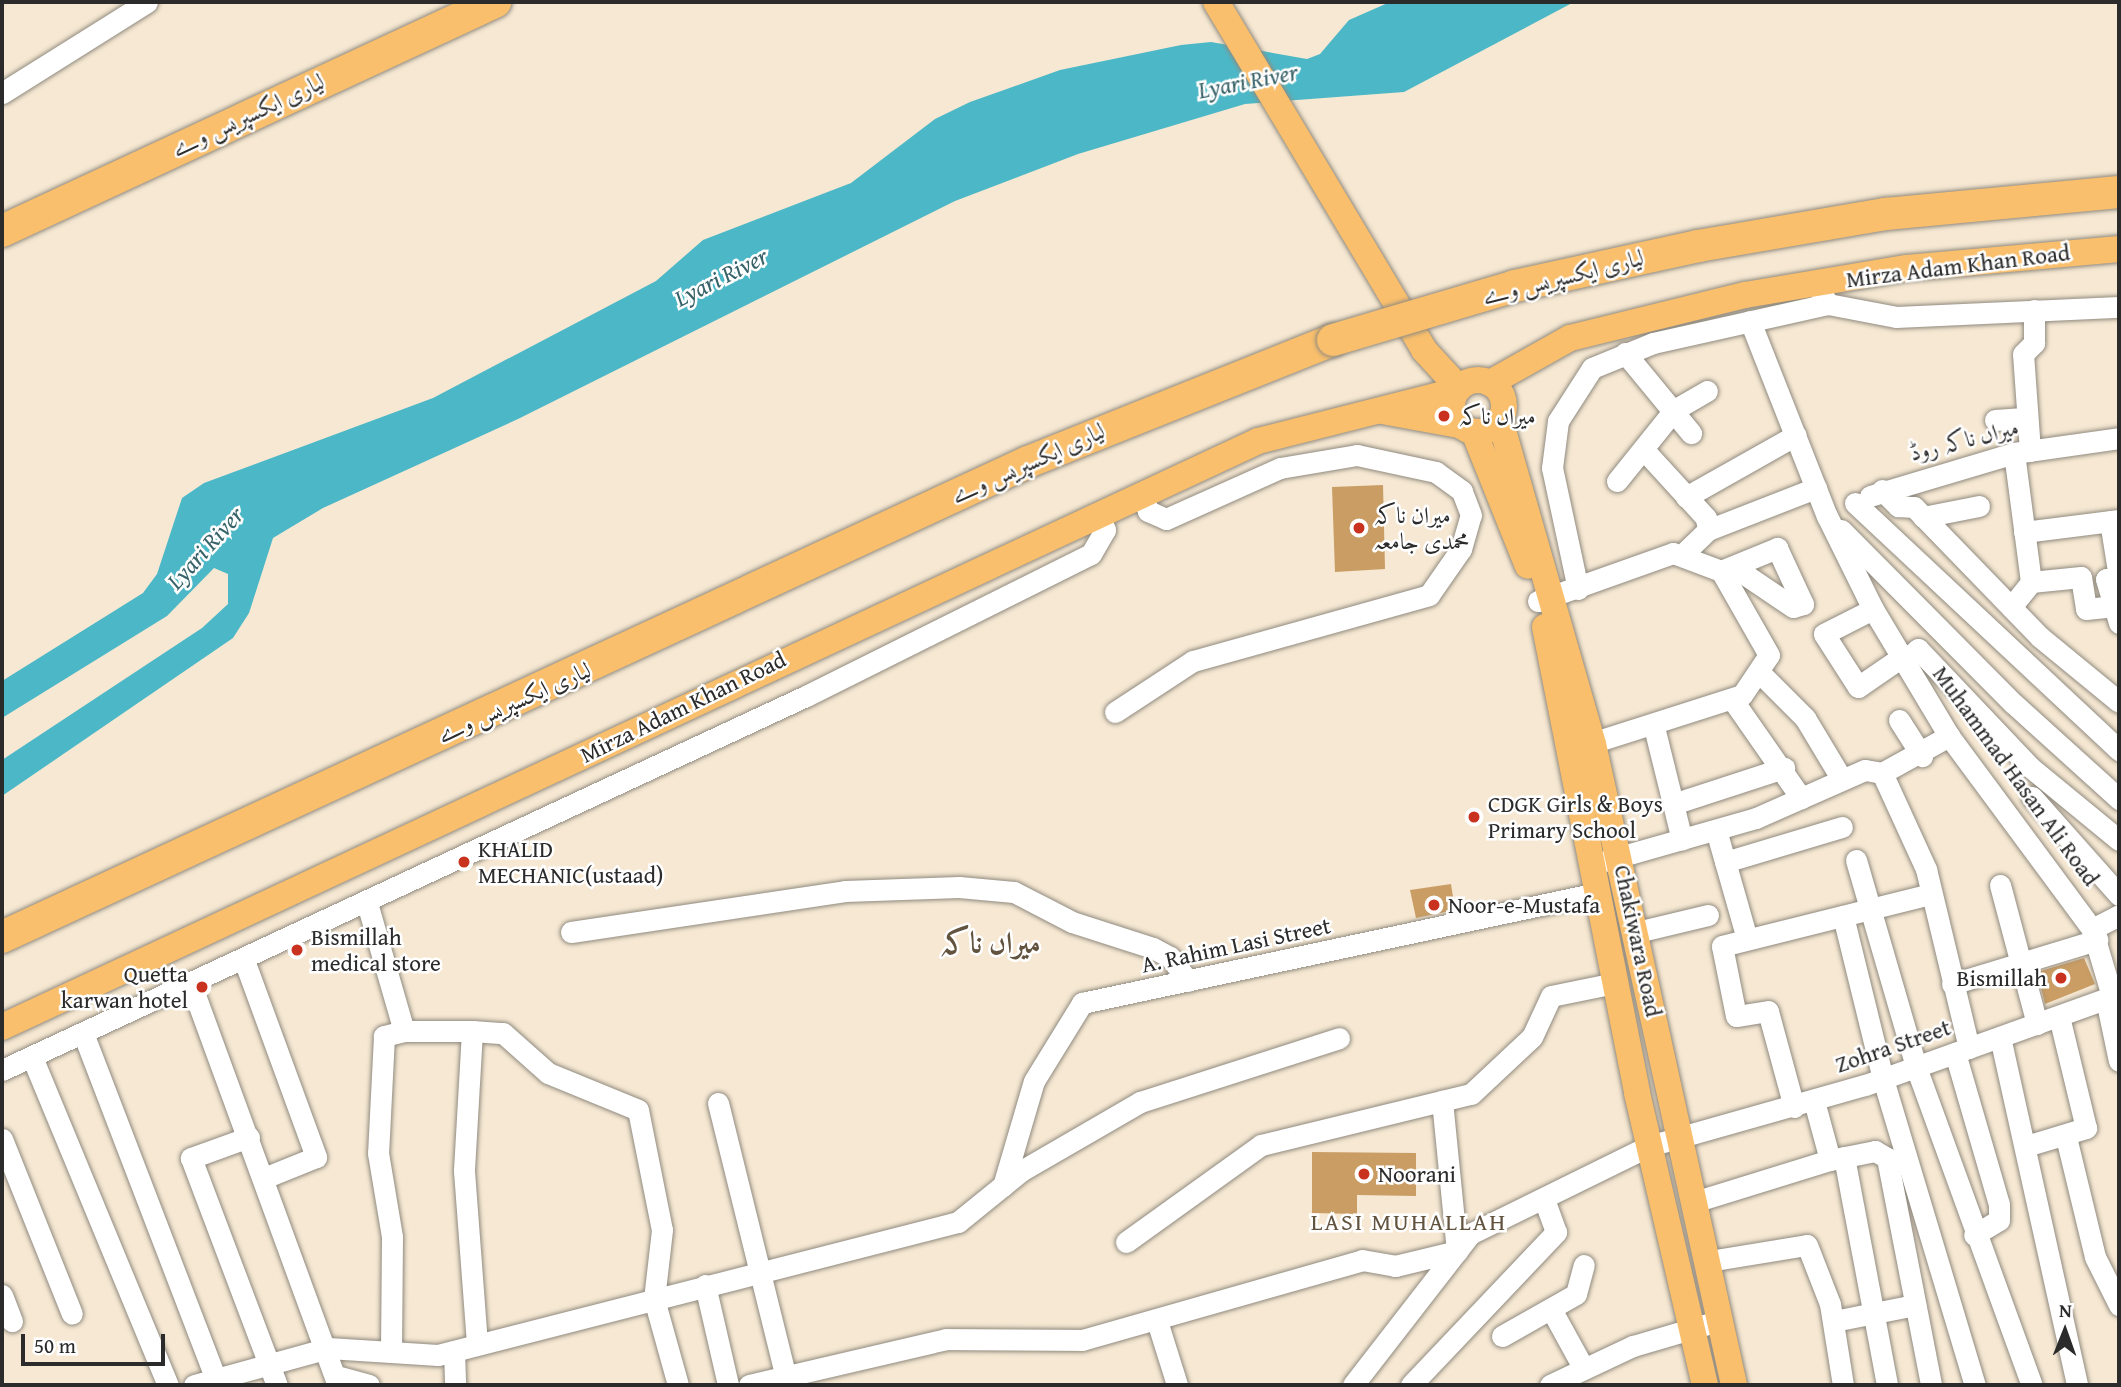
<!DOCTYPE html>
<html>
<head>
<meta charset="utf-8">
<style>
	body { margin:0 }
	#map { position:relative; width:2121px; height:1387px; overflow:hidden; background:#f6e8d3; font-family:"Gentium Book Plus",Amiri,serif }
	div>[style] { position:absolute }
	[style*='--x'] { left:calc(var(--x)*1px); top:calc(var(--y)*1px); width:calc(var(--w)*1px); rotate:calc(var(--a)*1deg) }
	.water>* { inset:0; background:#4cb8c7 }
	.building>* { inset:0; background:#c99d64 }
	.roads { filter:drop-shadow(0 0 2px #908a7f) drop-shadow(0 0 2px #908a7f) }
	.minor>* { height:21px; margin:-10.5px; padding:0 10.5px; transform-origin:10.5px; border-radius:10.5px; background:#fff }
	.major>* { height:26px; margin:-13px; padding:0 13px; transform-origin:13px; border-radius:13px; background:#f9bf6d }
	.major>.ring { margin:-13px; padding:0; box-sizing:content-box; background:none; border:26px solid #f9bf6d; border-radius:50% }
	.highway>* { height:32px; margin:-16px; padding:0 16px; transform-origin:16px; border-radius:16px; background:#f9bf6d }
	.bridges { filter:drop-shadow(0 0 2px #908a7f) drop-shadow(0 0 2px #908a7f) }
	.highway-bridge>* { height:32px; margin:-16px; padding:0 16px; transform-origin:16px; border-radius:16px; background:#f9bf6d }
	.dots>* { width:19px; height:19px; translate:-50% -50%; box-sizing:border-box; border:4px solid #fff; border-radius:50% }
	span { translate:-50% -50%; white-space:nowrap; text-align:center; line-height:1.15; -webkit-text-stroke:5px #fff; paint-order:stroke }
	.street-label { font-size:23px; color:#2b2b2b }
	.poi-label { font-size:23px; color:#2b2b2b }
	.left { translate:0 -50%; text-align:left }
	.right { translate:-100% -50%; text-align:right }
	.water-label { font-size:24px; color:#386369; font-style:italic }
	.neighbourhood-label { font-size:24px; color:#62533f; letter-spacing:2px }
	.district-label { font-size:30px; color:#62533f; font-weight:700 }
	.frame { position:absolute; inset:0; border:4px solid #2b2b2b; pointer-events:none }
	.north { position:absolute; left:2030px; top:1296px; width:70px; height:70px; -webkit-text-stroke:5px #fff; paint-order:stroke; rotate:1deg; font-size:19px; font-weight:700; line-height:28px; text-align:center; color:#2b2b2b }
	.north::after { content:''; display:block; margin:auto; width:24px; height:32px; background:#2b2b2b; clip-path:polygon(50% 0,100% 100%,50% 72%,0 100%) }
	.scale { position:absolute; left:21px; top:1334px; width:144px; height:32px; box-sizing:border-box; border:4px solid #2b2b2b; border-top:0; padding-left:9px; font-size:21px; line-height:24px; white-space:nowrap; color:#2b2b2b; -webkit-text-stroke:5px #fff; paint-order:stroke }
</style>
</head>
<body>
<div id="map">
	<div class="water">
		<i style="clip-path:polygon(1390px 2px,1574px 2px,1404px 92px,1245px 104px,1078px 154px,955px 201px,518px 419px,323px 508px,273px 538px,249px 613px,233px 638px,2px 796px,2px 760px,202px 628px,228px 604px,228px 574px,214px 568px,167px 616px,2px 718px,2px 681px,143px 593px,157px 574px,182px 498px,204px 483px,433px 398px,656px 281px,703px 240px,851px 183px,935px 119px,970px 102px,1060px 70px,1181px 45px,1211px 42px,1307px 59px,1320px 54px,1349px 20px)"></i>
	</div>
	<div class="building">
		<i style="clip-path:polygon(1383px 485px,1385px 569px,1335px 572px,1332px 487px)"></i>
		<i style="clip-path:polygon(1451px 884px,1455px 910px,1416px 918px,1410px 890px)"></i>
		<i style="clip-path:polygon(2084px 958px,2095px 984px,2045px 1004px,2037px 972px)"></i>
		<i style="clip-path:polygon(1312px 1152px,1416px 1153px,1416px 1196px,1357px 1195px,1357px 1214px,1312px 1213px)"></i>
	</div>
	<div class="roads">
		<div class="minor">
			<i style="--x:2;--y:93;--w:171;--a:-32.1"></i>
			<i style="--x:1821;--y:292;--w:14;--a:60"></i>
			<i style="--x:1828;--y:304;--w:69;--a:10.8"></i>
			<i style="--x:1896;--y:317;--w:223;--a:-2.6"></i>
			<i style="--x:1750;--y:321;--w:210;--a:68.5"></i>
			<i style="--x:1827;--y:516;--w:104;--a:63.7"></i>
			<i style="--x:1873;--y:609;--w:148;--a:59.1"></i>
			<i style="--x:1949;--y:736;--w:240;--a:53.5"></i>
			<i style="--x:2092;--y:929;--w:70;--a:73.4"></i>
			<i style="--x:1625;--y:353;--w:104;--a:50.5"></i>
			<i style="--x:1995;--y:420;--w:32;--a:-4"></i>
			<i style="--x:1644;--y:450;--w:92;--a:47.6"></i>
			<i style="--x:1706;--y:518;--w:12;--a:81"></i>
			<i style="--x:2030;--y:451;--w:97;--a:-94.1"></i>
			<i style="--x:2023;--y:354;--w:16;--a:-45"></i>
			<i style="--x:2034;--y:343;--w:33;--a:-90"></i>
			<i style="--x:1617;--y:481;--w:91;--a:-51.2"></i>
			<i style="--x:1674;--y:410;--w:38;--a:-30"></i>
			<i style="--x:1882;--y:490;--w:23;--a:45"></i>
			<i style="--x:1898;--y:506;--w:16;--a:4"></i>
			<i style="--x:1914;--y:507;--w:181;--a:45.9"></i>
			<i style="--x:2040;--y:637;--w:102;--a:39.4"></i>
			<i style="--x:1870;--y:496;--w:150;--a:-16.6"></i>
			<i style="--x:2014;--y:453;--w:106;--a:-8.1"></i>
			<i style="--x:1686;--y:497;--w:126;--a:-29.4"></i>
			<i style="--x:1855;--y:503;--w:362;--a:43.1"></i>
			<i style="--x:1923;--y:517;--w:57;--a:-11.1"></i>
			<i style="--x:2110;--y:521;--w:57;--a:80.9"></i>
			<i style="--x:1841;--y:530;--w:245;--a:45.2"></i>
			<i style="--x:2014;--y:704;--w:142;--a:42.1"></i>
			<i style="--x:2024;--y:532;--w:96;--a:-7.2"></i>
			<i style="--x:1683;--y:554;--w:35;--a:-44"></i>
			<i style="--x:1708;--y:530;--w:116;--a:-21.3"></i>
			<i style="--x:2119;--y:577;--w:13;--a:171"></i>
			<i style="--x:2106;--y:579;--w:46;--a:73.5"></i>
			<i style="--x:2031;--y:582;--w:50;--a:-5.7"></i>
			<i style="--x:2081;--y:577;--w:32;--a:81"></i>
			<i style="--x:2086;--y:609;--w:29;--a:-6"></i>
			<i style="--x:1578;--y:589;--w:124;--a:-102.1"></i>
			<i style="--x:1552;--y:468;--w:47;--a:-82.7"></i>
			<i style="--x:1558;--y:421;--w:63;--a:-57.3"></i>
			<i style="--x:1592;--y:368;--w:66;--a:-22.3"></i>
			<i style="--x:1653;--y:343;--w:179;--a:-12.6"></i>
			<i style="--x:1538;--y:601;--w:143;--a:-19.6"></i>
			<i style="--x:1673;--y:553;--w:51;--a:20.6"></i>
			<i style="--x:1721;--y:571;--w:61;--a:-22.3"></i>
			<i style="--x:1777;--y:548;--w:62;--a:65.1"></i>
			<i style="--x:1803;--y:604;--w:10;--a:163"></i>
			<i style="--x:1793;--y:607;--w:71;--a:-145.9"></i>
			<i style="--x:2011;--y:607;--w:32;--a:-51"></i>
			<i style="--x:2031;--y:582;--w:130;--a:-97.5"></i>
			<i style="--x:1873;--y:609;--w:55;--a:153"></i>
			<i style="--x:1824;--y:634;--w:63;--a:57.3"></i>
			<i style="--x:1858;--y:687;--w:51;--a:-34.6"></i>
			<i style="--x:1903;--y:662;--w:20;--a:-41"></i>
			<i style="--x:1918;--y:649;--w:163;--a:46.5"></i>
			<i style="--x:2030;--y:767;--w:115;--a:39.4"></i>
			<i style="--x:1760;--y:673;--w:64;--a:45"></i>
			<i style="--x:1805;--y:718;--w:70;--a:59"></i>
			<i style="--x:1732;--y:699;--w:121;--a:55.1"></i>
			<i style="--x:1115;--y:712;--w:93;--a:-33.2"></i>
			<i style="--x:1193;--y:661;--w:245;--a:-15.6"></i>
			<i style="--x:1429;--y:595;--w:56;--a:-55.2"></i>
			<i style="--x:1461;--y:549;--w:35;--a:-74"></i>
			<i style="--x:1471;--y:515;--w:26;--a:-111"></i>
			<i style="--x:1462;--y:491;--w:32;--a:-144"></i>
			<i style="--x:1436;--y:472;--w:81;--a:-167.9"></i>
			<i style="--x:1357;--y:455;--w:78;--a:170.4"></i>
			<i style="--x:1280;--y:468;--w:125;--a:155.9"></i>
			<i style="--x:1166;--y:519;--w:20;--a:-156"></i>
			<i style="--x:1148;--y:511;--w:16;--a:-108"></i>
			<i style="--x:1899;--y:720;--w:43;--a:57.4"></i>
			<i style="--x:1654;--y:727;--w:116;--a:76.1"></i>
			<i style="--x:1579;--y:747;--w:171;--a:-17.7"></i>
			<i style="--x:1742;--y:695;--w:48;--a:-56"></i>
			<i style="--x:1769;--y:655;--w:97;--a:-119.7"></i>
			<i style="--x:1882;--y:773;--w:106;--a:65.4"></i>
			<i style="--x:1926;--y:869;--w:184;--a:76.5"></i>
			<i style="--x:2032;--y:797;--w:131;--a:48.4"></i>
			<i style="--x:1673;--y:804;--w:117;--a:-18"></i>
			<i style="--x:1716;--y:830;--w:113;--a:74.1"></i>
			<i style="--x:1856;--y:860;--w:216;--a:73.8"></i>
			<i style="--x:1916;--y:1067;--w:338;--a:70"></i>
			<i style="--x:1605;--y:861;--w:157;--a:-15.9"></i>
			<i style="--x:1756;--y:818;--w:119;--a:-23.8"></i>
			<i style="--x:1865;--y:770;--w:17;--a:10"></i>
			<i style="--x:1882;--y:773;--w:77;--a:-28.9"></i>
			<i style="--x:1725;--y:862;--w:122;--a:-16.7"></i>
			<i style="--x:2000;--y:885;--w:144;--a:75.1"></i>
			<i style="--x:367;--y:903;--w:133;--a:73.9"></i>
			<i style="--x:404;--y:1031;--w:21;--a:166"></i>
			<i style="--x:384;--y:1036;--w:117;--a:92.9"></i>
			<i style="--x:378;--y:1153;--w:85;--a:80.5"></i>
			<i style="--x:392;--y:1237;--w:115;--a:90.5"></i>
			<i style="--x:1843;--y:916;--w:168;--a:76.2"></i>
			<i style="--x:1883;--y:1079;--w:320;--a:73.3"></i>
			<i style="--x:2092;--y:929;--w:30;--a:-27"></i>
			<i style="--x:571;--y:932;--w:277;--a:-8.5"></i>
			<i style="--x:845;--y:891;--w:114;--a:-2"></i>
			<i style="--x:959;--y:887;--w:55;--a:5.2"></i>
			<i style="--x:1014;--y:892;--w:65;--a:27.3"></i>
			<i style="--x:1072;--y:922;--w:85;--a:17.8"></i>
			<i style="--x:1153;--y:948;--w:19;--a:28"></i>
			<i style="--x:1170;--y:957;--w:30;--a:53"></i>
			<i style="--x:1637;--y:932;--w:73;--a:-13.5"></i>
			<i style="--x:244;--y:960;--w:210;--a:69.9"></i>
			<i style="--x:316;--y:1157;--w:56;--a:158"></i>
			<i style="--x:191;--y:984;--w:427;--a:69.9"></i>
			<i style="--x:1952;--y:984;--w:152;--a:-16.9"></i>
			<i style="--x:2106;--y:999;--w:63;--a:78.2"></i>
			<i style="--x:404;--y:1031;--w:68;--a:0"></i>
			<i style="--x:472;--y:1031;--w:140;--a:93.3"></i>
			<i style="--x:464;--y:1171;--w:174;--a:85.7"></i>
			<i style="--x:472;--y:1031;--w:31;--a:4"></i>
			<i style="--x:503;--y:1033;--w:60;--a:41.6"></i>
			<i style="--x:548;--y:1073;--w:97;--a:22.3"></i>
			<i style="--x:638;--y:1110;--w:122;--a:78.7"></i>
			<i style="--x:662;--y:1230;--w:69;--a:96.6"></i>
			<i style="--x:654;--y:1299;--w:89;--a:74.4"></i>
			<i style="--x:83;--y:1033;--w:377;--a:69"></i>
			<i style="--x:2000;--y:1037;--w:356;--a:77.5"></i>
			<i style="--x:1955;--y:1053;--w:157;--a:73.8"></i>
			<i style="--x:1999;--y:1204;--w:16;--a:90"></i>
			<i style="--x:1999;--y:1220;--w:29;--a:149"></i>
			<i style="--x:32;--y:1057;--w:355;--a:67.5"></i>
			<i style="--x:2;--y:1070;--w:887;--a:-24.95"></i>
			<i style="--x:806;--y:696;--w:318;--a:-26.5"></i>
			<i style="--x:1091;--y:554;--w:28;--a:-60"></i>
			<i style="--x:1105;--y:530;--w:15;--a:-110"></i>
			<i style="--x:1814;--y:1101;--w:61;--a:74.8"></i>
			<i style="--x:718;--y:1103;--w:282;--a:76.1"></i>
			<i style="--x:1794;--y:1107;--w:99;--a:-105.2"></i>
			<i style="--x:1768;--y:1011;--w:32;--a:171"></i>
			<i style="--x:1736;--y:1016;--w:71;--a:-101.3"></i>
			<i style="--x:1722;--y:946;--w:211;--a:-14"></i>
			<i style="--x:249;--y:1137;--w:62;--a:160.1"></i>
			<i style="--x:191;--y:1158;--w:243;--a:69.3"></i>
			<i style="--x:2066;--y:1137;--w:123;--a:76.4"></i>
			<i style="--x:2095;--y:1257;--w:54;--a:63.4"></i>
			<i style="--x:2;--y:1139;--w:188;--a:68.2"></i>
			<i style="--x:2026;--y:1146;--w:63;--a:-16.7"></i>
			<i style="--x:2086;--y:1128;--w:115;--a:-103.6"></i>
			<i style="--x:1844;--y:1157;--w:232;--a:79.3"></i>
			<i style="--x:1003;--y:1186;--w:109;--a:-73.6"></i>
			<i style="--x:1034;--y:1081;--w:92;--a:-58.4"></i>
			<i style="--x:1082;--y:1003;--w:527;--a:-12.06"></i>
			<i style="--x:1694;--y:1202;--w:142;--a:-17.2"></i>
			<i style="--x:1830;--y:1160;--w:46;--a:-11.3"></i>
			<i style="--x:1875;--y:1151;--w:14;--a:30"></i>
			<i style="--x:1887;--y:1158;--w:231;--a:79"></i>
			<i style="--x:1126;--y:1242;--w:166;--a:-35.7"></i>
			<i style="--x:1261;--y:1145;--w:216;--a:-13.7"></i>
			<i style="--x:1471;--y:1094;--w:83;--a:-43.1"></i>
			<i style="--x:1532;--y:1037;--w:45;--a:-65.1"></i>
			<i style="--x:1551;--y:996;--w:65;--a:-11.5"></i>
			<i style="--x:1709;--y:1261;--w:99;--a:-9.3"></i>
			<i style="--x:1807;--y:1245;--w:63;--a:68.7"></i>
			<i style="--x:1830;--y:1304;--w:82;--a:80.9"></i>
			<i style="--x:705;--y:1285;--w:103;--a:77"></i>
			<i style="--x:2;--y:1295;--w:28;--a:69"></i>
			<i style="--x:1551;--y:1309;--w:68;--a:61.2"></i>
			<i style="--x:1157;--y:1321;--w:67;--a:72.6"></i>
			<i style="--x:1834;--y:1321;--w:83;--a:-11.2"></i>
			<i style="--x:1502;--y:1336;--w:85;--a:-29.6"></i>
			<i style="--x:1576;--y:1294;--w:30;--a:-75"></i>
			<i style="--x:454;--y:1351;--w:34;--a:88"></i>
			<i style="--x:336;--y:1376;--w:34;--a:15"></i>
			<i style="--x:194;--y:1385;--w:139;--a:-15.4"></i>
			<i style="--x:328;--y:1348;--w:110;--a:3.6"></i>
			<i style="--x:438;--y:1355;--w:537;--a:-14.35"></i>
			<i style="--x:958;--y:1222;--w:81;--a:-39"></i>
			<i style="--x:1021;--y:1171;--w:138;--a:-30.1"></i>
			<i style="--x:1140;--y:1102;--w:209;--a:-17.8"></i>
			<i style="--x:749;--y:1385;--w:202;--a:-13.1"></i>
			<i style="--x:946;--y:1339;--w:136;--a:0.4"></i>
			<i style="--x:1082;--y:1340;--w:291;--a:-15.9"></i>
			<i style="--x:1362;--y:1260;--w:34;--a:10"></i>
			<i style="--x:1395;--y:1266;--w:64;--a:-13.6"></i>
			<i style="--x:1457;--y:1251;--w:151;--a:-95.7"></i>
			<i style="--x:1353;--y:1385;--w:191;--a:-52.2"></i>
			<i style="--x:1470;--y:1234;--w:199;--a:-26.2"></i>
			<i style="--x:1649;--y:1146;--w:224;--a:-15.8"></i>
			<i style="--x:1865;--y:1085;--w:270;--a:-19.7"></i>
			<i style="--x:1411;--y:1385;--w:211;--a:-46.5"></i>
			<i style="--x:1556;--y:1232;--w:35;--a:-110"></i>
			<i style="--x:1550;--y:1385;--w:92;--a:-25.2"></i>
			<i style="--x:1633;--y:1346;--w:89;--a:-16.4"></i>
		</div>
		<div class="major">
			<i style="--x:1216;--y:2;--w:405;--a:59.1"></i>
			<i style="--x:1424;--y:350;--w:52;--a:47.4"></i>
			<i class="ring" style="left:1452px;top:380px;width:26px;height:26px"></i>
			<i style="--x:1490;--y:383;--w:92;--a:-29.4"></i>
			<i style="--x:1570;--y:338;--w:180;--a:-13.8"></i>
			<i style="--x:1745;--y:295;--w:164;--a:-9.5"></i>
			<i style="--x:1907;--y:268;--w:213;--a:-5.1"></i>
			<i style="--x:1382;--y:411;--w:78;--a:10.3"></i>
			<i style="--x:1500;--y:420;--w:337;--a:74"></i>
			<i style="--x:1593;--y:744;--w:656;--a:77.59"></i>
			<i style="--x:1474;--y:432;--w:144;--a:68.1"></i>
			<i style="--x:1545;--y:627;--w:475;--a:78.8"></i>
			<i style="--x:1637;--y:1093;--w:300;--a:76.9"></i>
			<i style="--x:2;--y:1027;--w:1386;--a:-25.01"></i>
			<i style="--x:1258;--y:441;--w:204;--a:-14.2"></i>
		</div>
		<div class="highway">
			<i style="--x:2;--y:231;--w:544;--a:-24.92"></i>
			<i style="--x:2;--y:937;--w:1131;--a:-24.84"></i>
			<i style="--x:1028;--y:462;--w:328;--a:-21.8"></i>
		</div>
	</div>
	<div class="bridges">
		<div class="highway-bridge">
			<i style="--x:1333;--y:340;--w:190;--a:-16.5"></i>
			<i style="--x:1515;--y:286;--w:187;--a:-12.3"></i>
			<i style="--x:1698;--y:246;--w:191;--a:-9.7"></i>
			<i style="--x:1886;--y:214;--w:234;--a:-5.4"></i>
		</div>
	</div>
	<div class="dots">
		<i style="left:1444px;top:416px;background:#c8321e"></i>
		<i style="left:1359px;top:528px;background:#c8321e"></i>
		<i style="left:1474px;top:817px;background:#c8321e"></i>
		<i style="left:464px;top:862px;background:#c8321e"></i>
		<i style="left:1434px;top:905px;background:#c8321e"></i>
		<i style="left:297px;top:950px;background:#c8321e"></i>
		<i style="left:2061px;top:978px;background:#c8321e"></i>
		<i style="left:202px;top:987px;background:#c8321e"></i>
		<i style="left:1364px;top:1174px;background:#c8321e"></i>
	</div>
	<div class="street-label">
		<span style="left:248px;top:115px;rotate:-25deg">لیاری ایکسپریس وے</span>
		<span style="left:1958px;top:266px;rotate:-7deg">Mirza Adam Khan Road</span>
		<span style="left:1563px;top:277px;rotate:-14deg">لیاری ایکسپریس وے</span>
		<span style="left:1964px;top:440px;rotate:-14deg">میراں ناکہ روڈ</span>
		<span style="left:1028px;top:463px;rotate:-24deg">لیاری ایکسپریس وے</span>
		<span style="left:514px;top:702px;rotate:-24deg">لیاری ایکسپریس وے</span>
		<span style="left:683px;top:707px;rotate:-26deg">Mirza Adam Khan Road</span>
		<span style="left:2016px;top:776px;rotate:54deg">Muhammad Hasan Ali Road</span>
		<span style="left:1638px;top:941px;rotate:78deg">Chakiwara Road</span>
		<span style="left:1236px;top:945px;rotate:-12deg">A. Rahim Lasi Street</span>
		<span style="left:1893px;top:1046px;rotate:-19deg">Zohra Street</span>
	</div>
	<div class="poi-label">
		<span class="left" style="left:1458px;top:416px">میراں ناکہ</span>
		<span class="left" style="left:1373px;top:528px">میران ناکہ<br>محمدی جامعہ</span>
		<span class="left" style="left:1488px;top:817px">CDGK Girls &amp; Boys<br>Primary School</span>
		<span class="left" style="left:478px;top:862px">KHALID<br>MECHANIC(ustaad)</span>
		<span class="left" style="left:1448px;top:905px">Noor-e-Mustafa</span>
		<span class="left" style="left:311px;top:950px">Bismillah<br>medical store</span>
		<span class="right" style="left:188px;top:987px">Quetta<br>karwan hotel</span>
		<span class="right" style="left:2047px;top:978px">Bismillah</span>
		<span class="left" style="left:1378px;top:1174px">Noorani</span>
	</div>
	<div class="water-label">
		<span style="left:1248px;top:81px;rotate:-11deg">Lyari River</span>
		<span style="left:721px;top:277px;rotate:-27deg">Lyari River</span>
		<span style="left:205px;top:548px;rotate:-48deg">Lyari River</span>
	</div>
	<div class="neighbourhood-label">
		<span style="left:1409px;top:1222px">LASI MUHALLAH</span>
	</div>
	<div class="district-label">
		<span style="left:990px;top:942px">میراں ناکہ</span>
	</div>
	<div class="frame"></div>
	<div class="north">N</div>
	<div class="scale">50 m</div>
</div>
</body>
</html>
